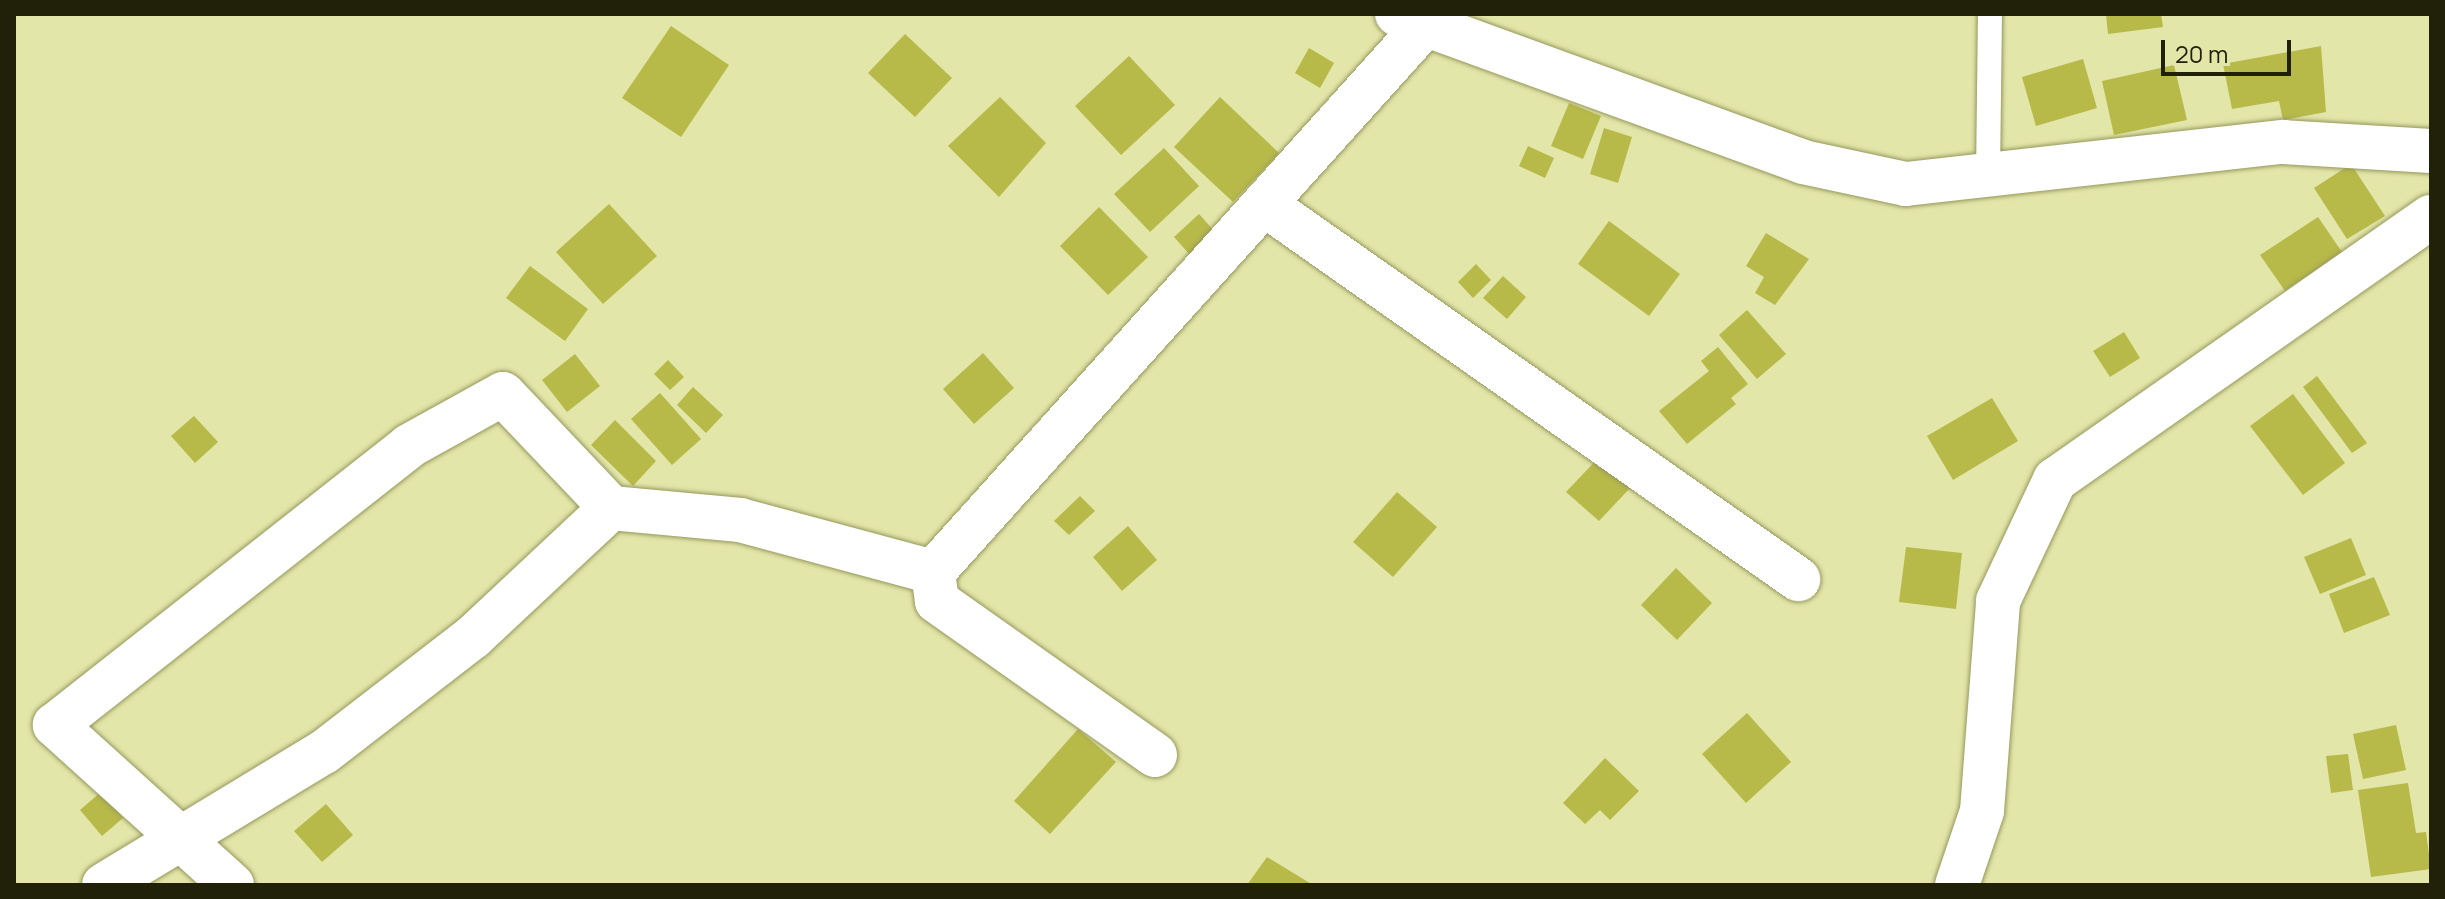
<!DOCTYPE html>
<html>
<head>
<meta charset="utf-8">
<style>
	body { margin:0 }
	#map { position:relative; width:2445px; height:899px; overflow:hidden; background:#e3e6a9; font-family:Manrope,sans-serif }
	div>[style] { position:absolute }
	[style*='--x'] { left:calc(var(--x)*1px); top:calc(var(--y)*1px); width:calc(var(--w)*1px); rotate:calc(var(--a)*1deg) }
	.building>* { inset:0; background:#b7b949 }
	.roads { filter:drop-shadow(0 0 2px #96985d) drop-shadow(0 0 2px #96985d) }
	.lane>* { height:24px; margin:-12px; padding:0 12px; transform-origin:12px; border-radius:12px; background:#fff }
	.street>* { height:44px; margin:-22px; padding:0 22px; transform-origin:22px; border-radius:22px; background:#fff }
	span { translate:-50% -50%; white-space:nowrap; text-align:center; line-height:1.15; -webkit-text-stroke:6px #e3e6a9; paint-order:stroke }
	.frame { position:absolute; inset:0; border:16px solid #212109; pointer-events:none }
	.scale { position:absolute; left:2161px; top:40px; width:130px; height:36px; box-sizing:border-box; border:4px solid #212109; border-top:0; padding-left:10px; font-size:24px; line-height:28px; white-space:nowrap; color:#212109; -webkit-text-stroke:6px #e3e6a9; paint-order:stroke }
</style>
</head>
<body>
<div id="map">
	<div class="building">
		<i style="clip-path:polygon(2106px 14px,2161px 14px,2163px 27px,2108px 34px)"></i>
		<i style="clip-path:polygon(671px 26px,729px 65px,681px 137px,622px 98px)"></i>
		<i style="clip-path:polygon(905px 34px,952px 78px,915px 117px,868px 73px)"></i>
		<i style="clip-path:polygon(2321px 46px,2326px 112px,2283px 120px,2279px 101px,2232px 109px,2223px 64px)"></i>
		<i style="clip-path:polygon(1309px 48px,1334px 63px,1320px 88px,1295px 73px)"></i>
		<i style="clip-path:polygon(1129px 56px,1175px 105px,1121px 155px,1075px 106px)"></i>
		<i style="clip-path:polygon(2083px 59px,2097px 108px,2036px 126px,2022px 77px)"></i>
		<i style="clip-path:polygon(2174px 65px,2187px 120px,2114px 135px,2102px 81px)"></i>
		<i style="clip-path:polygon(1000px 97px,1046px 143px,999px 197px,948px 146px)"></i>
		<i style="clip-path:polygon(1220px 97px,1279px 153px,1233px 202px,1174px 147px)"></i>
		<i style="clip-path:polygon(1569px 103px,1601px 116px,1583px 159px,1551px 146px)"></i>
		<i style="clip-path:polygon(1604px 128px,1632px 137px,1618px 183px,1590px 174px)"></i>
		<i style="clip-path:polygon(1528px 146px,1554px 158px,1545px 178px,1519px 166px)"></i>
		<i style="clip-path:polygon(1164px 148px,1199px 186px,1150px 232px,1114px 194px)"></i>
		<i style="clip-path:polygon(2351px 164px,2385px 216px,2347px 239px,2314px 188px)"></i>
		<i style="clip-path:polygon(609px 204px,657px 256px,603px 304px,556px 252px)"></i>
		<i style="clip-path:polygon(1099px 207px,1148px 257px,1108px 295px,1060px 246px)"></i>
		<i style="clip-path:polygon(1199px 214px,1216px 233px,1191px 256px,1174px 237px)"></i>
		<i style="clip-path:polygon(2318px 217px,2342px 252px,2285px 291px,2260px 255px)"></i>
		<i style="clip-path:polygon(1609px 221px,1680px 274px,1649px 316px,1578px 264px)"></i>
		<i style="clip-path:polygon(1766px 233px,1809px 259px,1775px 305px,1755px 293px,1764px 277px,1746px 266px)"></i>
		<i style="clip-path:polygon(1476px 264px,1491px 280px,1473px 298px,1458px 282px)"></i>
		<i style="clip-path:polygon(530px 266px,588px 309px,565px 341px,506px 298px)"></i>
		<i style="clip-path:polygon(1503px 276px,1526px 297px,1507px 319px,1483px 298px)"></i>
		<i style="clip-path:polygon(1747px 310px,1786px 354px,1757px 379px,1719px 335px)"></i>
		<i style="clip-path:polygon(2124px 332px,2140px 358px,2110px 377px,2093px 351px)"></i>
		<i style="clip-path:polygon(1718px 347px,1748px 384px,1731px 398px,1736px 404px,1687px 444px,1659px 411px,1709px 371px,1701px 361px)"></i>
		<i style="clip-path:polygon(983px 353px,1014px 388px,974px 424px,943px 389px)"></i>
		<i style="clip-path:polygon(575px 354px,600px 386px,567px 412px,542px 380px)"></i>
		<i style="clip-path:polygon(668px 360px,684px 377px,670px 390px,654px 374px)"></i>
		<i style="clip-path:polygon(2317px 376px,2367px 443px,2352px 453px,2303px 387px)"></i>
		<i style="clip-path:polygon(693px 387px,723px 415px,706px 433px,677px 405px)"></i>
		<i style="clip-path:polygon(660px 393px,701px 439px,672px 465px,631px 419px)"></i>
		<i style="clip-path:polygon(2293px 394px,2345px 463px,2303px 495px,2250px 426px)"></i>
		<i style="clip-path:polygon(1992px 398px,2018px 441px,1953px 480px,1927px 436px)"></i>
		<i style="clip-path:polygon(194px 416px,218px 442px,195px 463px,171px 436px)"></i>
		<i style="clip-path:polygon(615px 420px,656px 461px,633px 486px,591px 445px)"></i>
		<i style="clip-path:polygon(1600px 456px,1632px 486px,1599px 521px,1566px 492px)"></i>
		<i style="clip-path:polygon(1397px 492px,1437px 527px,1393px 577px,1353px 542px)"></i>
		<i style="clip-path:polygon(1080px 496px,1095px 511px,1069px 535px,1054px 521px)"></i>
		<i style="clip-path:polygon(1128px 526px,1157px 560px,1122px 591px,1093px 557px)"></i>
		<i style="clip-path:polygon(2351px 538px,2366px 575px,2320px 594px,2304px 557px)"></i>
		<i style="clip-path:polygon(1906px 547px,1962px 553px,1956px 609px,1899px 602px)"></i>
		<i style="clip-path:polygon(1676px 568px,1712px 603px,1677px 640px,1641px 605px)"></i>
		<i style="clip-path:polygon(2374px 577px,2390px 615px,2344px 633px,2329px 594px)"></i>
		<i style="clip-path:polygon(1747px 713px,1791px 762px,1746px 803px,1702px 754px)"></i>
		<i style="clip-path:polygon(2396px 725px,2406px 770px,2363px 779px,2353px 734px)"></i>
		<i style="clip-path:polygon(1078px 729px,1116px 762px,1050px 834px,1014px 801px)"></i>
		<i style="clip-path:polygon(2348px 754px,2353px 790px,2331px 793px,2326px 756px)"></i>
		<i style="clip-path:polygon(1605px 758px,1639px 791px,1610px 820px,1600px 810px,1585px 824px,1563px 803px)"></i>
		<i style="clip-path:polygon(2408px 783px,2416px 833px,2426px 832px,2431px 869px,2371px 877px,2358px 790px)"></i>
		<i style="clip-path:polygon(101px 792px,123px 818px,102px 836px,80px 810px)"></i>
		<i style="clip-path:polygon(326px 804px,353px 835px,322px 862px,294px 831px)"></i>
		<i style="clip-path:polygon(1267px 857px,1313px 885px,1247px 885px)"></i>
	</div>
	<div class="roads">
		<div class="lane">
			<i style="--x:1988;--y:176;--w:162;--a:-89.3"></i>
		</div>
		<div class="street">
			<i style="--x:1397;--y:14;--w:432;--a:20"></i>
			<i style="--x:1803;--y:162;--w:105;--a:12.1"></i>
			<i style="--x:1906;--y:184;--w:379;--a:-6.4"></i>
			<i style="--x:2283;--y:142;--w:148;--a:3.5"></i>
			<i style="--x:1264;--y:204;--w:653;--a:35.08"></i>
			<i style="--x:1155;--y:755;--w:267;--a:-144.8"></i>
			<i style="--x:937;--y:601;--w:29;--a:-98"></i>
			<i style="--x:933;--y:572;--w:737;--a:-48.02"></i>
			<i style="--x:104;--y:885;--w:257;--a:-31.2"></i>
			<i style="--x:324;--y:752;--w:188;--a:-37.7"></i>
			<i style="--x:473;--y:637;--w:189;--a:-43.1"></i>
			<i style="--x:232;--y:885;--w:239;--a:-137.9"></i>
			<i style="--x:55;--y:725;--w:451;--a:-38.2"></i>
			<i style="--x:409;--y:446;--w:107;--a:-29"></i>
			<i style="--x:503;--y:394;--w:157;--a:46.5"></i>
			<i style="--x:611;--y:508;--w:130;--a:5.3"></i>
			<i style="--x:740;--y:520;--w:200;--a:15.1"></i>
			<i style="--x:1957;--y:885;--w:78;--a:-71.3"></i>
			<i style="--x:1982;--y:811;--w:211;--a:-85.6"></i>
			<i style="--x:1998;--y:601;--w:134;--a:-64.8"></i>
			<i style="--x:2055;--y:480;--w:459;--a:-35"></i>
		</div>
	</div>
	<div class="frame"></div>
	<div class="scale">20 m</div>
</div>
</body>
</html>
